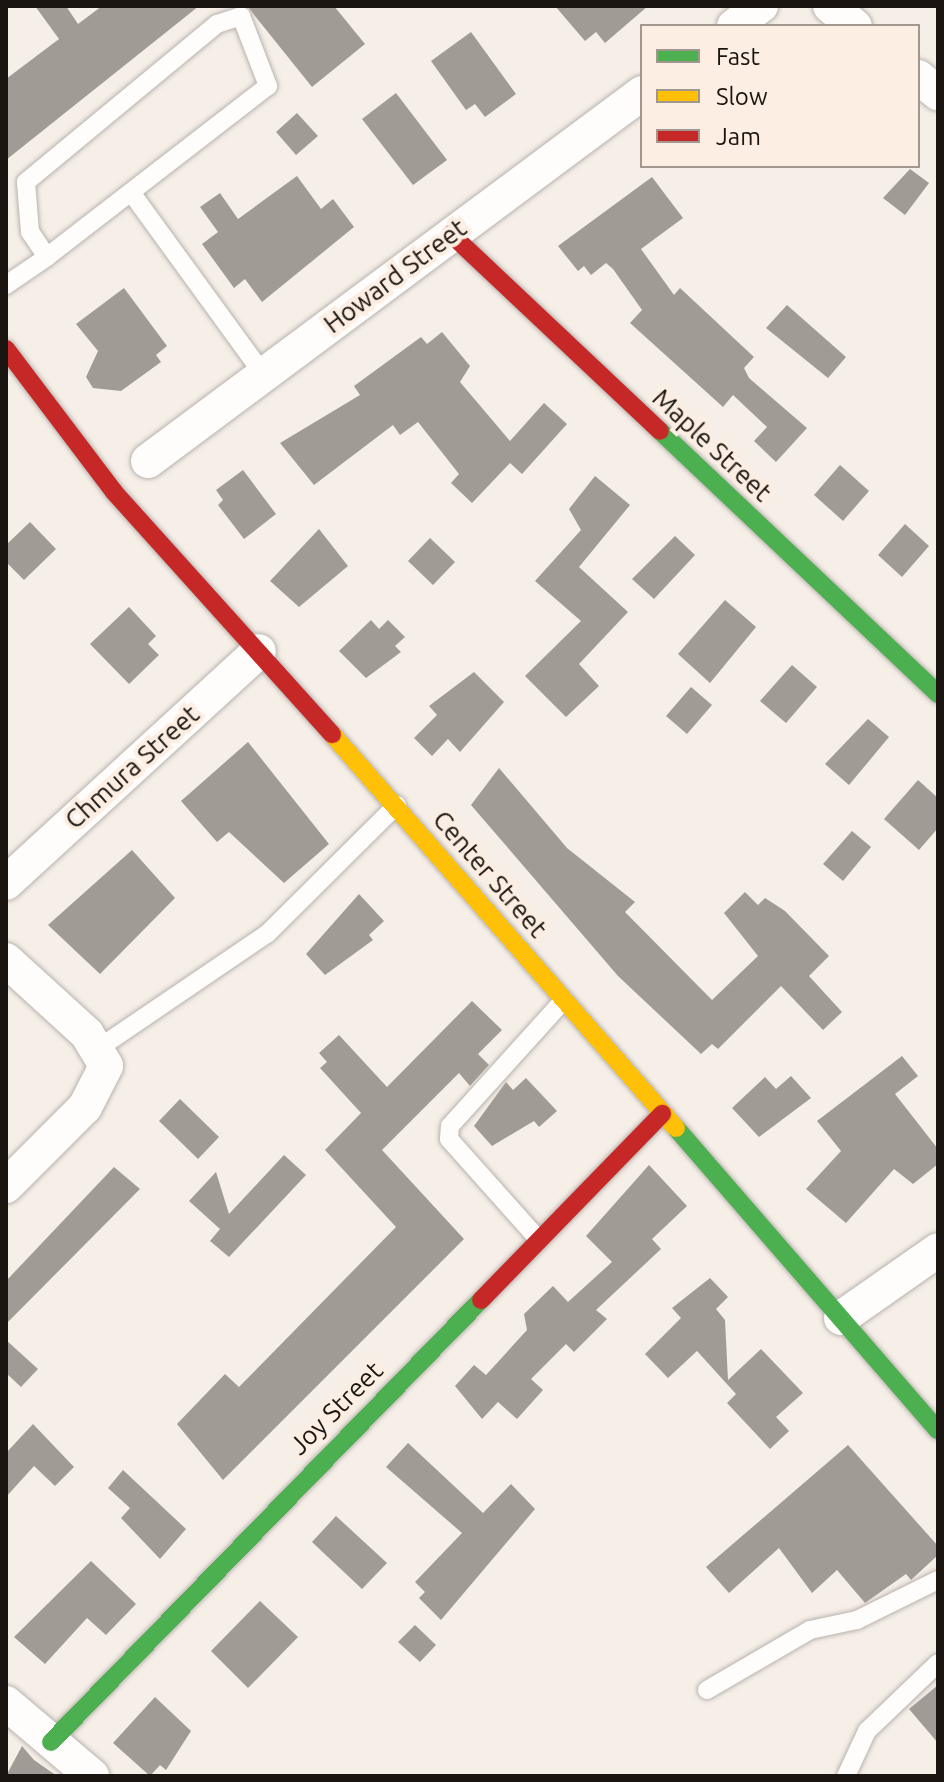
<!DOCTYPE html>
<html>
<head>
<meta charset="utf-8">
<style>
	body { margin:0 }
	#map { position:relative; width:944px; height:1782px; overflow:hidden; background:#f6efe8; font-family:Ubuntu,sans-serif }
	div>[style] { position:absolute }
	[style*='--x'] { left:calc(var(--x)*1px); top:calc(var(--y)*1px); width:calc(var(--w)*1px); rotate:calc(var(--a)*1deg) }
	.building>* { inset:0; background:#a19b96 }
	.roads { filter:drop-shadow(0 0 2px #b8b2ad) drop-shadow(0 0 2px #b8b2ad) }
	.lane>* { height:18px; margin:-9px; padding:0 9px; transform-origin:9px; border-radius:9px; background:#fefdfc }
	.street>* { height:34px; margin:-17px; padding:0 17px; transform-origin:17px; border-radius:17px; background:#fefdfc }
	.fast>* { height:18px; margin:-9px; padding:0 9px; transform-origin:9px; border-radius:9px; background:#4caf50 }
	.slow>* { height:18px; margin:-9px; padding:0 9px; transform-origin:9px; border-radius:9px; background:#ffc107 }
	.jam>* { height:18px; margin:-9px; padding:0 9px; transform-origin:9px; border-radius:9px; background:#c62828 }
	span { translate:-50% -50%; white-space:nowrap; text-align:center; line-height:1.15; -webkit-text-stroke:8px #fceee2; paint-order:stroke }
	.street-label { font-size:26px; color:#1a1511 }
	.frame { position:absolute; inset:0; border:8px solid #1a1511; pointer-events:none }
	.legend { position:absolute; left:640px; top:24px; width:280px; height:144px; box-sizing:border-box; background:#fceee2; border:2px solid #a2978e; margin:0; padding:10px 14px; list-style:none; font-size:24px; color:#1a1511 }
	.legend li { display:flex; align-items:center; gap:16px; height:40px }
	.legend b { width:40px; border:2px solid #a2978e }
</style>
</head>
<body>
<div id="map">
	<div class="building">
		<i style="clip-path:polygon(35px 6px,66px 6px,78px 24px,102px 6px,199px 6px,6px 160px,6px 79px,59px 39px)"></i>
		<i style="clip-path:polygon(247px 6px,334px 6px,365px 44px,312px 87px)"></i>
		<i style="clip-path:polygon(555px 6px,648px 6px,605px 43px,596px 32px,585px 41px)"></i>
		<i style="clip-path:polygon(471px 32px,516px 94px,485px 117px,475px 104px,466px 110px,431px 61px)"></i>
		<i style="clip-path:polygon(396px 93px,447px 160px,413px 185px,362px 119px)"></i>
		<i style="clip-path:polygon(297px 113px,318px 136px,296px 155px,276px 132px)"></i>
		<i style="clip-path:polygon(910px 169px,929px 183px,905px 215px,883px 198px)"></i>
		<i style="clip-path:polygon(297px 176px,321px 209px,333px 199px,354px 227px,262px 302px,245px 279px,234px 288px,202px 244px,218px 232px,200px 207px,220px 193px,238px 219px)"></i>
		<i style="clip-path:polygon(652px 177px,683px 218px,641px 249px,674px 295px,680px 288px,754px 357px,744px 368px,749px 378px,807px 428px,776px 462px,754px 441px,767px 427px,733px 395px,723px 407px,630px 323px,642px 310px,613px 269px,606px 263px,591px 275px,584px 266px,578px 271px,558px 246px)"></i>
		<i style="clip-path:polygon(124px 288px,167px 346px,156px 355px,161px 362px,121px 391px,93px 388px,86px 377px,98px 351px,76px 324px)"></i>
		<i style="clip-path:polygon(787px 305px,846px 357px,828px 378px,766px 328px)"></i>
		<i style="clip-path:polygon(442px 332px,470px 366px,460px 382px,510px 441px,544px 403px,567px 424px,522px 474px,510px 463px,472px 503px,451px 483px,459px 474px,418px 422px,400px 435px,393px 425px,314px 485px,280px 443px,360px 395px,354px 386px,421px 337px,427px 344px)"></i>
		<i style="clip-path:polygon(840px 465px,869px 491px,843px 521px,814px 495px)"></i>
		<i style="clip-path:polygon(243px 470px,276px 514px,244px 539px,218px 505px,223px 500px,216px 490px)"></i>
		<i style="clip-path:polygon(595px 476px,630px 505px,579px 567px,628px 612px,579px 664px,599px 686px,566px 717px,525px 676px,581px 621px,535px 581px,581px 530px,569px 509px)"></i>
		<i style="clip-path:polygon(30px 522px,56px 549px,24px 580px,6px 562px,6px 545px)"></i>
		<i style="clip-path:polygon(905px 524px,929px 546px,902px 577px,878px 555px)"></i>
		<i style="clip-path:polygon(319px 529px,348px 566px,299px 607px,270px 581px)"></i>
		<i style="clip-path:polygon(675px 536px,695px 555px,654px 599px,632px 579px)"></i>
		<i style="clip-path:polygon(430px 538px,455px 562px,433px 585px,408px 561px)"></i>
		<i style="clip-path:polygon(725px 600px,756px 627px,710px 683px,678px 654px)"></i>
		<i style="clip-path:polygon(129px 607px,156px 636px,148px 644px,159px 655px,129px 684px,90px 644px)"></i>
		<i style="clip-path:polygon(371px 620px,379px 629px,388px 620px,405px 637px,395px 646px,401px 652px,366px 678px,339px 651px)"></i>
		<i style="clip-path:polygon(792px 665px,817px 687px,786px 723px,760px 701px)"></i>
		<i style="clip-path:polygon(474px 672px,504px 702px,460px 752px,448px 739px,432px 756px,414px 738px,437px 715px,429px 706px)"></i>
		<i style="clip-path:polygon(691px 687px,712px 705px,687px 734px,666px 716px)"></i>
		<i style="clip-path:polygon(868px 719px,889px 737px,849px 785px,825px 764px)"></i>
		<i style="clip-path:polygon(248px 742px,329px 844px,284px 883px,229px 832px,217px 842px,181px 801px)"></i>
		<i style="clip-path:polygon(499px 768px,567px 848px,635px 902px,625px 912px,712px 1000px,758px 956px,724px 913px,745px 892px,758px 905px,765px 898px,785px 911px,829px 956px,809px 976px,842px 1012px,823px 1030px,781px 986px,718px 1049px,712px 1044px,701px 1054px,618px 976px,471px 805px)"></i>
		<i style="clip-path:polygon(918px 780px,938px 798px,938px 828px,919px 850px,884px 819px)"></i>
		<i style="clip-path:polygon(852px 831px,871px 847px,843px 881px,823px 864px)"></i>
		<i style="clip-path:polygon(132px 850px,175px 898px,100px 974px,48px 925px)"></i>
		<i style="clip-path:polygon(359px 894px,384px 921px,369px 935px,373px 940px,325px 975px,306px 954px)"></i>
		<i style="clip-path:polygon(472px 1001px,502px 1030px,478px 1054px,489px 1065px,470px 1086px,459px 1073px,382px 1150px,464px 1239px,223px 1480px,177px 1424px,225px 1374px,239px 1387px,396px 1227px,325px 1150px,361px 1113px,320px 1068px,327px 1062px,319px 1053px,339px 1035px,387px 1087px)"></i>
		<i style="clip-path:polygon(902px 1056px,918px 1076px,895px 1094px,938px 1149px,938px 1164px,913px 1184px,894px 1169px,846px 1223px,806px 1189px,841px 1151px,817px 1121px)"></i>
		<i style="clip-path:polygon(791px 1076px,811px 1098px,759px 1137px,732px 1108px,765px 1077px,776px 1089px)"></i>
		<i style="clip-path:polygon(526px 1078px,557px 1111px,539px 1127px,534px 1121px,492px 1146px,474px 1126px,506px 1082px,513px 1090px)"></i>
		<i style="clip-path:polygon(180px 1099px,219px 1137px,198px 1159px,159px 1121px)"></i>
		<i style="clip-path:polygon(284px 1155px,306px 1175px,229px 1257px,210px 1241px,220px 1229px,189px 1201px,216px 1172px,229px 1214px)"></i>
		<i style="clip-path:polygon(649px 1165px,687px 1206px,652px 1239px,661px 1249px,596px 1310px,607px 1319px,574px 1352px,566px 1344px,531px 1379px,543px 1390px,517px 1419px,498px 1402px,482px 1419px,455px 1386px,474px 1365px,486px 1375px,527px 1330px,524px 1314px,553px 1286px,568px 1302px,612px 1262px,586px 1236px)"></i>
		<i style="clip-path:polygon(114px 1167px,140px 1189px,6px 1324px,6px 1281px)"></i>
		<i style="clip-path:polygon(710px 1278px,728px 1297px,716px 1309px,725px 1320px,728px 1380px,761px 1349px,803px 1393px,776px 1417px,789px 1431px,770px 1449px,727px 1403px,736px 1394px,697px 1351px,668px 1378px,645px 1354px,681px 1318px,672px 1308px)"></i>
		<i style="clip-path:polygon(6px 1340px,38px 1369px,21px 1387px,6px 1373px)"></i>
		<i style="clip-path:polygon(33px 1424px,74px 1467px,55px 1486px,34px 1466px,6px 1497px,6px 1453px)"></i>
		<i style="clip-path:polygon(408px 1443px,483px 1513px,511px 1484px,535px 1509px,441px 1620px,419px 1598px,425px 1592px,415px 1582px,462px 1533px,386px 1467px)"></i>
		<i style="clip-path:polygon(848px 1445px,938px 1546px,938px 1555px,911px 1580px,906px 1574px,865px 1603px,837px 1570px,812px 1593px,779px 1548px,729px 1593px,706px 1567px)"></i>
		<i style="clip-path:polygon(123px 1470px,186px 1529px,160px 1559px,121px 1518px,130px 1508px,108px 1488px)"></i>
		<i style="clip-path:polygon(336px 1516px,387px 1563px,362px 1589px,312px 1542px)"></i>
		<i style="clip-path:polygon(91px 1561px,136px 1604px,106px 1635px,87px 1618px,45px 1664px,14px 1637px)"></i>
		<i style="clip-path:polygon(260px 1601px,298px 1637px,248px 1688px,211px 1651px)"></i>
		<i style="clip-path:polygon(415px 1625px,436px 1645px,420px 1662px,398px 1642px)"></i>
		<i style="clip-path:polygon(938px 1685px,938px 1743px,909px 1709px)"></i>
		<i style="clip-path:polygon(155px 1697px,191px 1731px,166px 1770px,160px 1765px,150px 1776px,113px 1743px)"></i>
		<i style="clip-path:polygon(22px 1746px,34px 1760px,57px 1776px,6px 1776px)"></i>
	</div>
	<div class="roads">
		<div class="lane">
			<i style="--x:241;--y:16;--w:75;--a:68.9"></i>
			<i style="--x:268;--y:86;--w:279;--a:142.3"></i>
			<i style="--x:47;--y:257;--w:30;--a:-124"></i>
			<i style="--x:30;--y:232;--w:50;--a:-94.6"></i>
			<i style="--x:26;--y:182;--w:248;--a:-39.6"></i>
			<i style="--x:217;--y:24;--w:25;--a:-18"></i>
			<i style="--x:133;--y:195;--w:223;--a:54"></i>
			<i style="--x:6;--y:285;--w:50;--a:-34.3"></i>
			<i style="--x:96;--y:1050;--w:207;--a:-34.2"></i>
			<i style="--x:267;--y:934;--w:183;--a:-44.8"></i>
			<i style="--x:539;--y:1240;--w:135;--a:-131.7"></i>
			<i style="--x:449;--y:1139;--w:13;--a:-86"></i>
			<i style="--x:450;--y:1126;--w:170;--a:-47.9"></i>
			<i style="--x:707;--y:1690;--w:119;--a:-30.2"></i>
			<i style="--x:810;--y:1630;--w:48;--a:-12"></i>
			<i style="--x:857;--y:1620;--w:90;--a:-26.3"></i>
			<i style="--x:846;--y:1776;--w:50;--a:-65"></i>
			<i style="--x:867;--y:1731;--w:98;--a:-43.8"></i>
		</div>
		<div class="street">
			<i style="--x:830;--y:6;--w:32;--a:39"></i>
			<i style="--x:734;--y:26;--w:34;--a:-37"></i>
			<i style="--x:918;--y:77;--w:26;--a:39"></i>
			<i style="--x:148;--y:461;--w:616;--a:-36.68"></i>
			<i style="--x:6;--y:883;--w:343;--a:-42.5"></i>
			<i style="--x:6;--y:960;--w:110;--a:42.4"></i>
			<i style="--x:87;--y:1034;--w:37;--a:59"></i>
			<i style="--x:106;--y:1066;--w:46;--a:117.1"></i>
			<i style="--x:85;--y:1107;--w:112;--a:135"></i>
			<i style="--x:841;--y:1318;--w:118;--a:-35"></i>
			<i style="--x:6;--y:1703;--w:113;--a:40.3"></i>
		</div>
		<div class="fast">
			<i style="--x:660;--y:431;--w:383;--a:43.4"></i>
			<i style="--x:676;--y:1128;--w:400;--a:49.1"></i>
			<i style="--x:51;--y:1742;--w:617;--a:-45.79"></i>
		</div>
		<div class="slow">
			<i style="--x:332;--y:734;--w:523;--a:48.88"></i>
		</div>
		<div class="jam">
			<i style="--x:451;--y:234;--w:287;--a:43.3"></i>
			<i style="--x:6;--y:349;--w:179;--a:52.9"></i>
			<i style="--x:114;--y:492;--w:326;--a:48"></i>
			<i style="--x:481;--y:1300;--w:260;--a:-45.8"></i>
		</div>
	</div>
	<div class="street-label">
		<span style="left:395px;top:276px;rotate:-37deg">Howard Street</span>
		<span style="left:712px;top:445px;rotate:43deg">Maple Street</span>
		<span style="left:132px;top:767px;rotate:-42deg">Chmura Street</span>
		<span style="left:490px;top:874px;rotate:49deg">Center Street</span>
		<span style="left:336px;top:1408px;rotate:-45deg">Joy Street</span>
	</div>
	<div class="frame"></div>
	<ul class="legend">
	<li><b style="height:10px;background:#4caf50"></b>Fast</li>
	<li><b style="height:10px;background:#ffc107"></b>Slow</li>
	<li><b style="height:10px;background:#c62828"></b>Jam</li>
	</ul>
</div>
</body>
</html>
